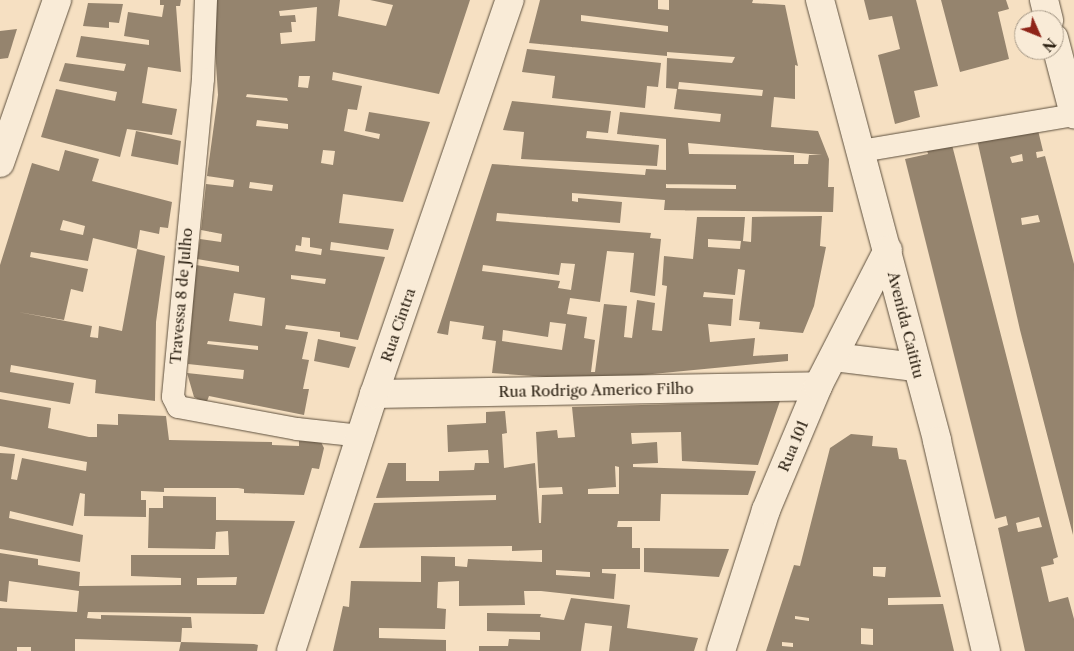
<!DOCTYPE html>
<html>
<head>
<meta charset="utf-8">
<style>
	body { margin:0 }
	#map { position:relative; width:1074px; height:651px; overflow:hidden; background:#f6e0c2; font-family:"Libre Caslon Text",serif }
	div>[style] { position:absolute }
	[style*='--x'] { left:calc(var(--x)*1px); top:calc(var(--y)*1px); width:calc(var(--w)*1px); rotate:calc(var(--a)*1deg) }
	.building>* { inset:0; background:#95846e }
	.roads { filter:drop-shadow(0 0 1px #5e503e) drop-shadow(0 0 1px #5e503e) }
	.service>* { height:22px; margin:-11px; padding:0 11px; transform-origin:11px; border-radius:11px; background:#f9ebd7 }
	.minor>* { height:28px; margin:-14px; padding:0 14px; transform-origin:14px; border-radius:14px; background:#f9ebd7 }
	span { translate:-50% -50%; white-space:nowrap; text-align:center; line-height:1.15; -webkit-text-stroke:4px #f9ebd7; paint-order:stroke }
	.street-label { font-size:15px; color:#2b2012 }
	.north { position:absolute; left:1014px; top:10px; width:50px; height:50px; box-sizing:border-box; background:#f9ebd7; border:1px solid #a79a88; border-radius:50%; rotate:134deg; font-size:14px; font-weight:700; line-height:20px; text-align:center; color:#2b2012 }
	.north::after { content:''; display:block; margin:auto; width:18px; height:22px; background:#8f2418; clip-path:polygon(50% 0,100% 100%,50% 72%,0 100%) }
</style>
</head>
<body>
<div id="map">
	<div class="building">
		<i style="clip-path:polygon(160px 0,181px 0,180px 6px,176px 6px,181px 72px,148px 67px,142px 103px,177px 109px,172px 135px,127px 129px,120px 157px,41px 137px,56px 89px,115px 101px,117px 92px,59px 81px,65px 63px,124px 71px,126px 64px,76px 57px,81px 36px,149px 45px,149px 40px,124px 36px,128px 12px,162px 17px,164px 5px,160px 5px)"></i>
		<i style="clip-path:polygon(evenodd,212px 0,340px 0,338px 16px,386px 26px,393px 5px,370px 0,470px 0,439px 94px,333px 72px,332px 80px,362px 86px,357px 110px,348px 109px,344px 131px,379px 139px,380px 134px,365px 131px,369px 112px,430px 122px,403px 202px,343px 194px,339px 223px,394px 229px,388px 250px,331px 242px,330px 250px,385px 257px,358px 340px,340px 337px,340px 332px,286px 325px,285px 329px,308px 332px,302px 359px,309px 360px,303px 389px,309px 389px,304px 415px,209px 396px,206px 404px,194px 397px,187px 373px,243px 379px,244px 370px,188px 364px,196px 265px,239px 272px,239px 266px,197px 259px,200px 239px,221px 242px,222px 234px,201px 230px,206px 184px,233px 187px,234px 180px,207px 176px,218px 95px,212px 0,317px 7px,315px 41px,281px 44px,280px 33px,292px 32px,291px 22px,296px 22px,295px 15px,280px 16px,279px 11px,317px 7px,212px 0,299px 76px,310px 76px,308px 88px,298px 87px,299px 76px,212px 0,247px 94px,287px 98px,288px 101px,246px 97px,247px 94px,212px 0,257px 120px,288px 124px,288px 129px,256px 126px,257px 120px,212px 0,323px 150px,335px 151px,333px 165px,321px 163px,323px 150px,212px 0,250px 182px,273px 185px,272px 191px,249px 188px,250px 182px,212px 0,302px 237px,310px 238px,310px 247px,322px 249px,321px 255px,295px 251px,296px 245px,301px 246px,302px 237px,212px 0,291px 275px,326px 279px,325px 284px,291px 279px,291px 275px,212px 0,234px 293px,265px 298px,262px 326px,229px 321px,234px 293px,212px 0,208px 341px,258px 346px,258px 350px,207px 344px,208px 341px)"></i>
		<i style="clip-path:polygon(evenodd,540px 0,658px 0,658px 9px,669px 10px,669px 0,753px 0,752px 3px,785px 5px,798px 66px,795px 65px,795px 99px,774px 97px,771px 127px,818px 131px,829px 159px,828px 187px,834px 187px,833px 212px,664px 210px,665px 200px,572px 193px,572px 201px,578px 202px,578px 198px,622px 202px,620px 223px,497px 213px,496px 221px,651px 233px,650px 238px,661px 239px,655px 296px,630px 292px,634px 253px,607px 251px,600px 302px,570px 298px,567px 314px,587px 317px,584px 338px,595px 340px,591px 372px,595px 372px,604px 304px,627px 306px,624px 337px,632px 338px,637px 300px,655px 303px,652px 330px,662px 331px,667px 286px,662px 285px,664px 256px,693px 259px,697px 217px,745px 217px,743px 241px,751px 242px,752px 217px,822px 216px,820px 246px,826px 247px,814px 306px,803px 333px,759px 329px,760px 322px,739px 320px,745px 270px,738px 269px,735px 295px,704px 292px,703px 297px,733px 299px,731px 326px,708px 324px,710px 342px,755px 338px,753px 356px,788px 354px,788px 361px,590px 380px,492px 373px,496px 341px,482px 339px,484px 326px,450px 321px,448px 335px,437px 333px,492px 164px,645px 175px,646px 169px,666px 170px,666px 139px,617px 134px,620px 112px,720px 122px,721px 114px,674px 109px,677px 89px,666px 88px,667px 58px,732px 63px,735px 57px,667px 52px,667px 56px,529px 43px,540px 0,581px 15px,668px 26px,668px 32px,581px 21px,581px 15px,540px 0,679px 82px,763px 90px,762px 96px,678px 89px,679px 82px,540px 0,688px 143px,822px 155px,809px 155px,808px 164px,794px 164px,794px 155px,689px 154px,688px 143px,540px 0,666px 184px,736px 185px,736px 189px,666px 188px,666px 184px,540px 0,708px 239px,741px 241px,740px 249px,708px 247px,708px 239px,540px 0,561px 263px,575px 264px,571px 290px,558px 288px,560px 281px,482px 271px,483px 265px,559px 275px,561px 263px,540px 0,550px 322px,566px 324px,562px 350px,502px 341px,503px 330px,548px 337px,550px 322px)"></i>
		<i style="clip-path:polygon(864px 0,916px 0,938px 86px,914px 91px,920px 117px,895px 124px,878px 55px,900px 49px,892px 16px,869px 20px)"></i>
		<i style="clip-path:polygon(941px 0,1006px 0,1009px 9px,998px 12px,1009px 59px,960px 72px)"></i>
		<i style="clip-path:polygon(88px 3px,123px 4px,119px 23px,109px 22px,109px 28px,83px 26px)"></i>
		<i style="clip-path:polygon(17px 29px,8px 58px,0 59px,0 31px)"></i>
		<i style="clip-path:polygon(527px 49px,661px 63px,658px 87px,647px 86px,645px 108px,552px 98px,555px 76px,522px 72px)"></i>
		<i style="clip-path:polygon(512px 101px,611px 111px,608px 133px,587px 131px,586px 138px,659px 145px,657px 166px,521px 159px,524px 132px,503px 130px)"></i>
		<i style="clip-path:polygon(evenodd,1036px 122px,1043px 151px,1036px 152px,1037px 158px,1045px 156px,1074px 264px,1073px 535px,1020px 330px,976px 135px,1036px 122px,1022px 154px,1023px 161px,1012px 163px,1010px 157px,1022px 154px,1036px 122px,1038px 215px,1040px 222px,1022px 225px,1021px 218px,1038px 215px)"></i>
		<i style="clip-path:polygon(136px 131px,181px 141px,178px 165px,131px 156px)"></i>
		<i style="clip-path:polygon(evenodd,951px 141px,1058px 557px,1053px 559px,1054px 564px,1041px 567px,1049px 602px,1068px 597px,1074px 619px,1074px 651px,1025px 651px,998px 528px,1008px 525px,1006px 516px,995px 519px,905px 159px,928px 154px,926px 146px,951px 141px,1039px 517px,1042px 527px,1018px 532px,1016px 523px,1039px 517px)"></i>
		<i style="clip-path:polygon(evenodd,65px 150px,99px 159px,92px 181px,172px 202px,168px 228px,160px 227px,159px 234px,140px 230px,137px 249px,93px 238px,88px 261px,31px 252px,30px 257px,88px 269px,83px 292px,71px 289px,64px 320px,18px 312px,92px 326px,90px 337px,98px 338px,99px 326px,122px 331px,137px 249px,165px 256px,156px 322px,155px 401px,95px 393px,96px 380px,11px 365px,10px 372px,74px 383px,70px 404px,0 392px,0 265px,32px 163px,59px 171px,65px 150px,63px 220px,85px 226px,83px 235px,60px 230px,63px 220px)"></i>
		<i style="clip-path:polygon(318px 339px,356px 347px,349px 368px,314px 361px)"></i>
		<i style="clip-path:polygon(0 399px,51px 408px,48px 428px,89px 437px,97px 437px,97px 424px,118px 425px,118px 414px,166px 416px,169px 440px,272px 442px,272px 445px,299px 446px,299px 441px,321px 442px,324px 448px,319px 469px,312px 468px,304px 495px,244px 493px,244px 489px,238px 488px,164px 488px,164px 492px,141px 491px,141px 500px,146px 500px,146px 517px,84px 516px,85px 494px,80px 493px,73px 526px,10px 511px,9px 518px,83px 535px,80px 562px,0 549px,0 453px,15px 454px,11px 479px,17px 480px,22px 458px,86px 471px,87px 462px,0 446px)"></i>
		<i style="clip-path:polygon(evenodd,780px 401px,758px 465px,682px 461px,681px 432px,631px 433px,632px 444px,657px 442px,658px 463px,633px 464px,633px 467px,756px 471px,748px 495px,661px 494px,660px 521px,618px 521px,617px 527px,632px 527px,632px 548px,640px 548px,640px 569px,602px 569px,602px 573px,616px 574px,614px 599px,541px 591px,524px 591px,525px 605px,459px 606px,459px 581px,438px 582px,437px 608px,446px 609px,445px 629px,379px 628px,379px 638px,446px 640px,446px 651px,333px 651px,343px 606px,349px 607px,351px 581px,421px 582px,421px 556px,455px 557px,455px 566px,467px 567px,468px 559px,542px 562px,542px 550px,512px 551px,512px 546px,359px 548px,374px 503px,496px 500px,496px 495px,376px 498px,388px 463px,406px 463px,406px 481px,439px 481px,439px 471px,474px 470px,475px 463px,489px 463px,488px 450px,448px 452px,447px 425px,486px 423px,486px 412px,505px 411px,507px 433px,502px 434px,504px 468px,535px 463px,539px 523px,541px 523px,542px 495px,563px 494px,562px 487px,539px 488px,536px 432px,557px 430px,558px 438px,575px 437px,572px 407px,780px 401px,615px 466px,619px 467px,619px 494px,588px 494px,588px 489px,616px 487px,615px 466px,780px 401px,556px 570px,590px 572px,590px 577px,556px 575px,556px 570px)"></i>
		<i style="clip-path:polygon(evenodd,851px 434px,873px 436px,872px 446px,897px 448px,899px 459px,906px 460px,941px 597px,888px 598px,888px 605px,943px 604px,954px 651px,766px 651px,794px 565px,800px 566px,830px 448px,851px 434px,873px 567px,886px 567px,885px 577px,873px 576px,873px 567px,851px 434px,795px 616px,809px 618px,809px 621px,795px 619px,795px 616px,851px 434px,861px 628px,873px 629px,873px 645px,861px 644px,861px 628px,851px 434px,782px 642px,793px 643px,793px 647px,782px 646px,782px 642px)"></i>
		<i style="clip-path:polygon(evenodd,163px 496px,216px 497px,216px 520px,295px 521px,264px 614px,88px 612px,87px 618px,101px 619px,101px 615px,191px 617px,192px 628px,182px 628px,181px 642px,75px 639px,75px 651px,31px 651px,31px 647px,17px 647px,17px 651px,0 651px,0 608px,77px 612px,79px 591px,9px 581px,7px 602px,0 601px,0 553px,38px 559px,38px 565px,80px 572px,79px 586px,181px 585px,181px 578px,131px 576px,131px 555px,229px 555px,228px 531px,216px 532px,215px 549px,148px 548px,149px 508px,163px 508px,163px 496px,237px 577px,236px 585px,197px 585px,197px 578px,237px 577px)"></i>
		<i style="clip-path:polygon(644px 548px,729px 549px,719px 577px,644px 572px)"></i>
		<i style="clip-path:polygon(571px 598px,630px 605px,627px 628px,698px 638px,694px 651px,609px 651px,612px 626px,585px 623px,581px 651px,479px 651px,479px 646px,508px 646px,509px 639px,540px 640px,540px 632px,487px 631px,487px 613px,541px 614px,540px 617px,564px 620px)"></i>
		<i style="clip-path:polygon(181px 642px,254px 644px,258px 645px,257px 651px,179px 651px)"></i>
	</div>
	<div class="roads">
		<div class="service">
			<i style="--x:206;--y:0;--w:79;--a:92.2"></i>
			<i style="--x:203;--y:79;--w:319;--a:95.4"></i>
			<i style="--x:173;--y:397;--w:11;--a:63"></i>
			<i style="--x:178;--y:407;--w:121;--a:10.5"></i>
			<i style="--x:297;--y:429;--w:64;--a:6.2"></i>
			<i style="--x:861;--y:151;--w:216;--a:-9.6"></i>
		</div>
		<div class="minor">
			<i style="--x:820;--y:0;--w:456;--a:75.1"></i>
			<i style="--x:937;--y:441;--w:216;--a:76.9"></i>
			<i style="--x:1044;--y:0;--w:21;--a:76"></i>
			<i style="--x:1054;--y:38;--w:79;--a:75.3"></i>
			<i style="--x:0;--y:163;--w:173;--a:-70.7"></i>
			<i style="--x:834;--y:357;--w:82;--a:7"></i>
			<i style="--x:374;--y:394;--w:444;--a:-1"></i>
			<i style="--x:291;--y:651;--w:270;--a:-72.1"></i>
			<i style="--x:374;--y:394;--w:417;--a:-71"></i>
			<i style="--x:721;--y:651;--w:148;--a:-72.3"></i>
			<i style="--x:766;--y:510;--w:134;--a:-67.2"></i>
			<i style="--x:818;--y:386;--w:153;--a:-62.8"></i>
		</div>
	</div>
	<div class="street-label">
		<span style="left:181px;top:296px;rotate:-85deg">Travessa 8 de Julho</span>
		<span style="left:398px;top:325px;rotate:-71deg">Rua Cintra</span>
		<span style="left:906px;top:325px;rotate:76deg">Avenida Caititu</span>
		<span style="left:596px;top:390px;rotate:-1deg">Rua Rodrigo Americo Filho</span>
		<span style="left:793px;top:446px;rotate:-67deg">Rua 101</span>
	</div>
	<div class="north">N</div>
</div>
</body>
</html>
